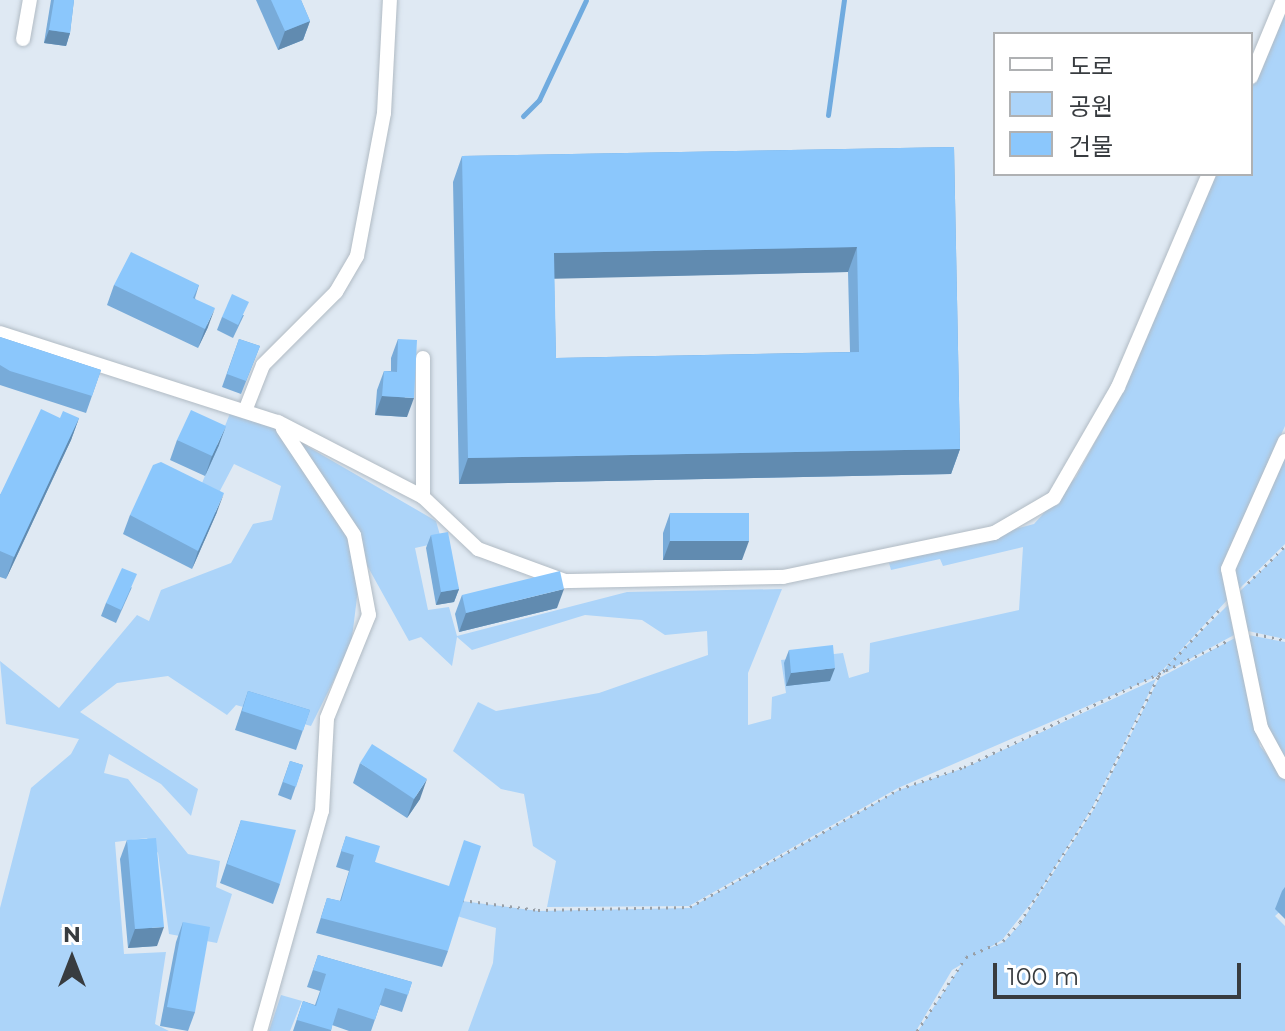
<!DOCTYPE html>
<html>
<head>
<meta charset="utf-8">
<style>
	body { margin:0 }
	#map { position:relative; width:1285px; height:1031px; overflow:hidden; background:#dfe9f3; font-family:Montserrat,"Noto Sans KR",sans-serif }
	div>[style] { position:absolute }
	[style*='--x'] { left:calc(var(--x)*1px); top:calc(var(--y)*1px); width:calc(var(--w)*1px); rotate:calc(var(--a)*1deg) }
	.green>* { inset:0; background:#acd4f9 }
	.stream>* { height:5px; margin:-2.5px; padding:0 2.5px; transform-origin:2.5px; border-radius:2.5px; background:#70abdf }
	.path>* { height:3px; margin-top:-1.5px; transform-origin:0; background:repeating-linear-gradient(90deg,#989fa7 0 2px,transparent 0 8px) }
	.roads { filter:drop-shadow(0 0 2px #b1bbc4) drop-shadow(0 0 2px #b1bbc4) }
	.minor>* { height:14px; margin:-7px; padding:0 7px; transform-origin:7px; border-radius:7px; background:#fff }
	.wall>* { inset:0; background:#78abd9 }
	.shaded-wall>* { inset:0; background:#618bb0 }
	.building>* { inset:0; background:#8bc7fc }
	span { translate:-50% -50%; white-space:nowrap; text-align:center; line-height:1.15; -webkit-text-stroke:6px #fff; paint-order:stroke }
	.legend { position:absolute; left:993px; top:32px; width:260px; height:144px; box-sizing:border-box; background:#fff; border:2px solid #afb1b3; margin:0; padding:10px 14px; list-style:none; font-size:24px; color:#383c40 }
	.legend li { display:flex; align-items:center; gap:16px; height:40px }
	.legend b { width:40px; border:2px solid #afb1b3 }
	.north { position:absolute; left:32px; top:919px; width:80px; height:80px; -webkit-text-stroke:6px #fff; paint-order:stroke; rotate:0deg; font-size:22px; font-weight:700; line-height:32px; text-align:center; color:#383c40 }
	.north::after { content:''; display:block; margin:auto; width:28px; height:36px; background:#383c40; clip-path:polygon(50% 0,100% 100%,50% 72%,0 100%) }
	.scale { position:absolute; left:993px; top:963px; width:248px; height:36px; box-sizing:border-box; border:4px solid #383c40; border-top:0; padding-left:10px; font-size:24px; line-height:28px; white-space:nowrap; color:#383c40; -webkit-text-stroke:6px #fff; paint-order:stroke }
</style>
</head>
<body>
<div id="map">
	<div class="green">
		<i style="clip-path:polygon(1285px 1px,1285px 426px,1224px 560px,1229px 598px,1157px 676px,898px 788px,689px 906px,547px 907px,556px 861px,533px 846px,524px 794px,501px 789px,453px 751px,478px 702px,496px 711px,599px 693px,708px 655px,707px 631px,665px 635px,642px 620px,585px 615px,472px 650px,457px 637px,452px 666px,421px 637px,409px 641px,298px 441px,436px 521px,442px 542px,415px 548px,428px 610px,449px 607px,457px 636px,627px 592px,782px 589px,748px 673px,748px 725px,771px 719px,772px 697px,786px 693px,781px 660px,843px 653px,849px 678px,869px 672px,870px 643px,1019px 610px,1023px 547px,943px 566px,940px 559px,891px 570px,889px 563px,1034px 524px,1076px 477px,1126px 385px,1216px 174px,1251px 174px,1251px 90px)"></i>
		<i style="clip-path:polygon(231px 411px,276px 427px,342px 520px,359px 581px,351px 646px,311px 726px,236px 705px,227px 715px,168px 676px,117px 683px,80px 712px,198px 789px,191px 816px,161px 784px,109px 754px,104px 773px,128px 779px,188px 854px,220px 861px,216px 887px,232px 894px,217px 943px,169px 934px,158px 853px,147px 838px,115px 842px,124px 954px,166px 952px,155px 1024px,169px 1031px,0 1031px,0 908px,31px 788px,71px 754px,79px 739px,6px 724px,0 661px,59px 708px,137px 615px,149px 621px,161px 590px,231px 563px,253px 524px,272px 520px,281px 486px,234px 464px,213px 504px,196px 498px)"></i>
		<i style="clip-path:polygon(1285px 456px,1285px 544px,1238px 590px,1234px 566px)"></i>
		<i style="clip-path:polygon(1285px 548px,1285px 639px,1248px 631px,1238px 593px)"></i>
		<i style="clip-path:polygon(1228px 605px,1234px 635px,1162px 674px,1169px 663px)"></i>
		<i style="clip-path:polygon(1248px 635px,1285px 642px,1285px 765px,1269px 734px)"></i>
		<i style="clip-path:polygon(1235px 638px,1260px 746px,1285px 778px,1285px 907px,1275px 916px,1285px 926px,1285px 1031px,918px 1031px,966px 958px,1004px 942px,1021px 923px,1094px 809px,1159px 678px)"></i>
		<i style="clip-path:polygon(1156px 679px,1092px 808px,1036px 897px,1002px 940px,952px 970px,916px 1031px,468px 1031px,493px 963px,496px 928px,457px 916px,462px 901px,538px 911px,690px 908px,899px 790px,964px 768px)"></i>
		<i style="clip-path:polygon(281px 995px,302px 1001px,290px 1031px,269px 1031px)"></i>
	</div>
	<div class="stream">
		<i style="--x:828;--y:115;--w:116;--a:-82.1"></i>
		<i style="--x:523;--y:116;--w:23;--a:-45"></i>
		<i style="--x:539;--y:100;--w:110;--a:-64.8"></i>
	</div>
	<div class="path">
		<i style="--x:1248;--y:583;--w:52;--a:-45"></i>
		<i style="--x:1256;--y:634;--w:30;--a:12"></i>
		<i style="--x:462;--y:900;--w:77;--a:7.5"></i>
		<i style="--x:538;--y:910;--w:152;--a:-1.1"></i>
		<i style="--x:690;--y:907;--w:240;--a:-29.4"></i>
		<i style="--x:899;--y:789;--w:69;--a:-18.7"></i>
		<i style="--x:964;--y:767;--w:292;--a:-25.6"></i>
		<i style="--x:917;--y:1031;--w:89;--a:-56.5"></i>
		<i style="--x:966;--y:957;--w:40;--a:-23.4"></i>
		<i style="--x:1003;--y:941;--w:25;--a:-48"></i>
		<i style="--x:1020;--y:922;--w:135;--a:-57.4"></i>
		<i style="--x:1093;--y:808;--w:146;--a:-63.6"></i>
		<i style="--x:1158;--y:677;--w:95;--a:-47.6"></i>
	</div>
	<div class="roads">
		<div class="minor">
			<i style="--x:23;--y:39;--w:40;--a:-80"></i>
			<i style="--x:1251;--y:77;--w:83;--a:-67.4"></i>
			<i style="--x:0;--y:333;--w:292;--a:17.8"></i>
			<i style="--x:278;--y:422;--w:163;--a:27.3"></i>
			<i style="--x:423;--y:497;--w:76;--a:43.4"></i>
			<i style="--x:478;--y:549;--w:93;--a:20.2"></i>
			<i style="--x:565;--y:581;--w:218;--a:-1.1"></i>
			<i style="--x:783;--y:577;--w:216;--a:-11.8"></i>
			<i style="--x:994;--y:533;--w:69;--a:-30.3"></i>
			<i style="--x:1054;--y:498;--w:128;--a:-60"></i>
			<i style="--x:1118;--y:387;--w:232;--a:-66.9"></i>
			<i style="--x:423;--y:358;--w:139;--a:90"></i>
			<i style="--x:245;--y:411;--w:49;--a:-68.6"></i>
			<i style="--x:263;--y:365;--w:103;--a:-45"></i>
			<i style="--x:336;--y:292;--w:42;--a:-59.7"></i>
			<i style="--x:357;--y:256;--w:146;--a:-79.3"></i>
			<i style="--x:384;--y:113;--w:113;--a:-87"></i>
			<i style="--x:1285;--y:441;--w:140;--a:114"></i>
			<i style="--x:1228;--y:569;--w:162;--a:78.3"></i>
			<i style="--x:1261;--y:728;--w:50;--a:61.4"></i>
			<i style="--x:260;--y:1031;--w:229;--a:-74.3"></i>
			<i style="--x:322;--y:811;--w:93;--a:-86.9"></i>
			<i style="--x:327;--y:718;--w:111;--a:-67.8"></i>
			<i style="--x:369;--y:615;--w:81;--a:-100.6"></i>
			<i style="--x:354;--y:535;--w:128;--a:-123.8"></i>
		</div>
	</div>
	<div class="wall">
		<i style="clip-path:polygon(51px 0,74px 0,70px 33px,66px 46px,44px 43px)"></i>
		<i style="clip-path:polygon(256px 0,301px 0,310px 21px,303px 40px,278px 50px)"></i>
		<i style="clip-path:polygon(evenodd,954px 147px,960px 449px,951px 474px,459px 484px,453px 182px,462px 156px,954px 147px,848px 272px,850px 352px,556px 358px,554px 278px,848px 272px)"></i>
		<i style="clip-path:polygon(114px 285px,199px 285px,195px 298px,208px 327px,198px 348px,107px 305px)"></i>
		<i style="clip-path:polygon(244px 315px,233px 338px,217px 330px,222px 317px)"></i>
		<i style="clip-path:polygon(0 337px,101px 370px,86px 413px,0 385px)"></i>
		<i style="clip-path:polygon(239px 339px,260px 346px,241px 394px,222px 387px)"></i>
		<i style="clip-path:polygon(398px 339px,407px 417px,375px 415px,377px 390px,384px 371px,391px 371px,391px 358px)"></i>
		<i style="clip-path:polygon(60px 418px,79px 418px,71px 440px,6px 579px,0 577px,0 495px)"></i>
		<i style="clip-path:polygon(177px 440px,219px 445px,205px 476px,170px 460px)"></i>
		<i style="clip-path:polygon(217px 512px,192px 569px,123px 534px,130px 515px)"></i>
		<i style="clip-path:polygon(670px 513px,742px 560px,663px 560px,663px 533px)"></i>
		<i style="clip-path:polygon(431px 535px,459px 589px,454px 602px,436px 605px,426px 548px)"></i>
		<i style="clip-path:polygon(132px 587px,116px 623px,101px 616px,106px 603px)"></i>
		<i style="clip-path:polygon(462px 595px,557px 608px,459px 632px,455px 614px)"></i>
		<i style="clip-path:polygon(789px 650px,830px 681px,786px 686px,784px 663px)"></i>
		<i style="clip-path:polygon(248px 691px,310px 710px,296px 750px,235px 730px)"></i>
		<i style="clip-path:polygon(290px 761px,303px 765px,291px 800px,278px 795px)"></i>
		<i style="clip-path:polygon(360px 763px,420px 799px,407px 818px,353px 783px)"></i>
		<i style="clip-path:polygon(241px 820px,280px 884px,273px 904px,220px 883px)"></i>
		<i style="clip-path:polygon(346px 836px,375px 862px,448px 951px,442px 967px,316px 933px,327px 898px,340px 901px,349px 871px,336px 867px)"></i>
		<i style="clip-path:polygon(127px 840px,157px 946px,128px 948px,120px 859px)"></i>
		<i style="clip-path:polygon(1285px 887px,1285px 919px,1275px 909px,1282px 891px)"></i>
		<i style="clip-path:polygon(183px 922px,195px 1012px,188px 1031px,160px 1026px,176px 942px)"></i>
		<i style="clip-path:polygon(318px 955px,412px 982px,402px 1012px,380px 1005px,371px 1031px,349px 1031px,332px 1025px,331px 1031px,293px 1031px,303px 1001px,315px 1005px,320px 991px,307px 987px)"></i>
	</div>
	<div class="shaded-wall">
		<i style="clip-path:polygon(310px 21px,303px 40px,278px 50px,285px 31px)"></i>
		<i style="clip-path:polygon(49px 30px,70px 33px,66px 46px,44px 43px)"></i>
		<i style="clip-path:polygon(857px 247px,848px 272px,544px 279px,554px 253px)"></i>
		<i style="clip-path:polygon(215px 308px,208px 327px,198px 348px,205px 329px)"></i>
		<i style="clip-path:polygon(382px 396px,414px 398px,407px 417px,375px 415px)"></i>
		<i style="clip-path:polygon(79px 418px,71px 440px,6px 579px,14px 557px)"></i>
		<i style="clip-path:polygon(226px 426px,219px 445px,205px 476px,212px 456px)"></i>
		<i style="clip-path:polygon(960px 449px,951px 474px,459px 484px,468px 458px)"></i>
		<i style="clip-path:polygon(224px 493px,217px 512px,192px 569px,198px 551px)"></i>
		<i style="clip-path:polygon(670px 541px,749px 541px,742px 560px,663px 560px)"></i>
		<i style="clip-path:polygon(459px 589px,454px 602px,436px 605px,441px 592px)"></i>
		<i style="clip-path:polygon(564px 589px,557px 608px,459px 632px,466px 613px)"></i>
		<i style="clip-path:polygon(835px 668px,830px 681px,786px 686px,791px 673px)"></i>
		<i style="clip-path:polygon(427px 779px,420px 799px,407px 818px,414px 799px)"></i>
		<i style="clip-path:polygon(164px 927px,157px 946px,128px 948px,135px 929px)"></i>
	</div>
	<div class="building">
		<i style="clip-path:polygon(54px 0,74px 0,70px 33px,49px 30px)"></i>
		<i style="clip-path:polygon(271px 0,301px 0,310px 21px,285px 31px)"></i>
		<i style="clip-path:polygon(evenodd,954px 147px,960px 449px,468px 458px,462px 156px,954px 147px,857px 247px,859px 352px,556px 358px,554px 253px,857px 247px)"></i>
		<i style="clip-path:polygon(131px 252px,199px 285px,193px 298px,215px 308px,205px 329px,114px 285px)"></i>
		<i style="clip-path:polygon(232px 294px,249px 302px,238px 325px,222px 317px)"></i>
		<i style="clip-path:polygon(0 337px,101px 370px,92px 396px,10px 371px,0 365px)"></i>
		<i style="clip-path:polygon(239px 339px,260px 346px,246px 381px,227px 374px)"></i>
		<i style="clip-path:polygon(398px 339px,417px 340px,414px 398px,382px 396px,384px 371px,397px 372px)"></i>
		<i style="clip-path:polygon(41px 409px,60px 418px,63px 411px,79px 418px,14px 557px,0 551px,0 495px)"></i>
		<i style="clip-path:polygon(191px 410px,226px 426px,212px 456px,177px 440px)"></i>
		<i style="clip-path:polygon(161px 462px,224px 493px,198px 551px,130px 515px,153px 465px)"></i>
		<i style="clip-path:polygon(670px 513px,749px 513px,749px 541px,670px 541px)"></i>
		<i style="clip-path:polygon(448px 532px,459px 589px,441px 592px,431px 535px)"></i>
		<i style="clip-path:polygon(122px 568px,137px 574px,121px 610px,106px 603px)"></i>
		<i style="clip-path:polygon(560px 571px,564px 589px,466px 613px,462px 595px)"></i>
		<i style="clip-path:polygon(833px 645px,835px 668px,791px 673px,789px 650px)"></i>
		<i style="clip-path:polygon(248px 691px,310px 710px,303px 731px,242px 711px)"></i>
		<i style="clip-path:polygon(372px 744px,427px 779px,414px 799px,360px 763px)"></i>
		<i style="clip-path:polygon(290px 761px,303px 765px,296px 787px,283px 782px)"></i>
		<i style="clip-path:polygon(241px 820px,296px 830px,280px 884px,227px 864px)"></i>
		<i style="clip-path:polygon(346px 836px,380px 846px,375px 862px,449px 886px,464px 840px,481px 846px,448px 951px,321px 918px,327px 898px,341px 901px,354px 855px,341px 851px)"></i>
		<i style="clip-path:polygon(156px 838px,164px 927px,135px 929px,127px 840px)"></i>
		<i style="clip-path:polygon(183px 922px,210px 927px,195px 1012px,167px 1007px)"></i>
		<i style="clip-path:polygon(318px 955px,412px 982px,408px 995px,385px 988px,375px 1020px,338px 1008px,331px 1030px,297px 1020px,303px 1001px,316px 1006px,326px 974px,313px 970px)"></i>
	</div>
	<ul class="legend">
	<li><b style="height:10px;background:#fff"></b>도로</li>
	<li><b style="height:22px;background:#acd4f9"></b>공원</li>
	<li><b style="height:22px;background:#8bc7fc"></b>건물</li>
	</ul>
	<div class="north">N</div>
	<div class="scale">100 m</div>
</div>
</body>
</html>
